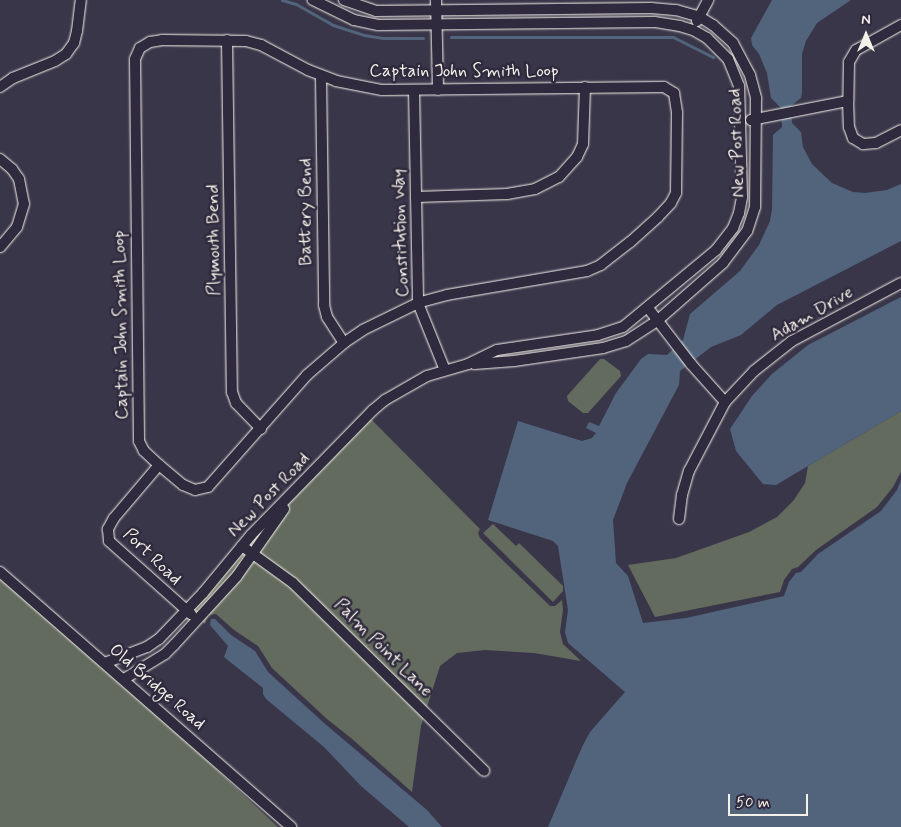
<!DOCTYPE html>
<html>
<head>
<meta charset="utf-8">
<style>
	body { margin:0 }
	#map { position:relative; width:901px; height:827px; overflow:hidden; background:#3a364a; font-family:Mynerve,sans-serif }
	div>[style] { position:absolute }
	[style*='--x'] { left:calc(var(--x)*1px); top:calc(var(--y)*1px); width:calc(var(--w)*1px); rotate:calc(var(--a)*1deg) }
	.green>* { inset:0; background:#636a5e }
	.water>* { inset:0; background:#51647c }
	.stream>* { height:3px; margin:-1.5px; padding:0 1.5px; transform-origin:1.5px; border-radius:1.5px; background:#51647c }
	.roads { filter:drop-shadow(0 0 1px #f4f1e8) drop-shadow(0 0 1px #f4f1e8) }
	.street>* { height:10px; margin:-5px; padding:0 5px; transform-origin:5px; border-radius:5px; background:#2f2a3d }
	span { translate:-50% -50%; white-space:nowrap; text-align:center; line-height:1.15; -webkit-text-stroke:5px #2f2a3d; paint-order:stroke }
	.street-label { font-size:18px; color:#f4f1e8 }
	.north { position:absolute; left:841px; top:10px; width:50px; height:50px; -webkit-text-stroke:4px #2f2a3d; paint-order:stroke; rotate:0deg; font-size:14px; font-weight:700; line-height:20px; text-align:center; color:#f4f1e8 }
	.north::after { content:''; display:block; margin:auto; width:18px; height:22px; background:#f4f1e8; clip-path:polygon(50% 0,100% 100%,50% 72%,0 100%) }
	.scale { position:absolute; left:728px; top:794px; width:80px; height:22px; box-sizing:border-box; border:2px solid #f4f1e8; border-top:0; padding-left:6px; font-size:15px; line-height:18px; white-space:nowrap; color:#f4f1e8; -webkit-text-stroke:4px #2f2a3d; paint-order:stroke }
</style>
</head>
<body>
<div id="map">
	<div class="green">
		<i style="clip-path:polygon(600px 359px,604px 359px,620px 371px,621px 376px,588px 413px,583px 413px,568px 401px,567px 396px)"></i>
		<i style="clip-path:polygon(901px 411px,901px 472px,893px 487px,877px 507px,816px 550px,798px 567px,792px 569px,784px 580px,780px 592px,655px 617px,628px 565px,676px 558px,749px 532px,777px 517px,794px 500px,805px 483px,808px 466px)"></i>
		<i style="clip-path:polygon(364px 412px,480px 529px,478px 533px,480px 538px,550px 606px,555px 606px,562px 600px,563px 610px,560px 632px,563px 644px,581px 661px,534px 653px,485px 650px,457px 653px,440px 666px,421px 726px,412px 792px,351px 738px,327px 719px,272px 668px,258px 646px,234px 630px,216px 614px,208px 615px,205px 624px,189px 610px)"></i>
		<i style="clip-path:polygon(493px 524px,516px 546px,519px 543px,563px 586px,563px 591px,553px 602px,483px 533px)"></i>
		<i style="clip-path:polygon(0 566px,128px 678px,199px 753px,278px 827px,0 827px)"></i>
	</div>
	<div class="water">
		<i style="clip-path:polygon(772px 0,851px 0,817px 23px,806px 41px,802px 54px,802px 93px,801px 98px,791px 106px,792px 123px,801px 132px,803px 147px,812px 164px,832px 183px,853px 192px,865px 193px,887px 190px,901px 184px,901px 241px,777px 305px,741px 335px,711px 347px,680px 371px,679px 385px,627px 483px,613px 520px,616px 563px,628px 576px,643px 623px,686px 618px,784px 596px,789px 582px,796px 573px,801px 572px,818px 554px,881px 511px,897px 490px,901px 480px,901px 827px,548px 827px,582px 747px,590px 732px,625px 692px,568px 643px,565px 632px,568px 610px,558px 546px,553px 541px,488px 520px,518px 421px,582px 441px,592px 438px,596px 433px,586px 428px,589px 422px,599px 426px,616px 393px,641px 359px,648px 354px,667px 355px,683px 340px,690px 314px,740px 271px,759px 245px,770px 221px,772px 209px,773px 135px,782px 127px,781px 108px,771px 98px,767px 73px,759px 54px,752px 45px,751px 38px)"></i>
		<i style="clip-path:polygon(901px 297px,901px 411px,776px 485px,763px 484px,736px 451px,730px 429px,752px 396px,772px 374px,808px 345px)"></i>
		<i style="clip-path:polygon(211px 619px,215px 619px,231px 635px,255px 651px,268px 672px,324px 723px,427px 810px,442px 827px,409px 827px,361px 786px,324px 747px,266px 699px,263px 694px,263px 688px,224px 657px,228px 646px,210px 625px)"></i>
	</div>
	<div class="stream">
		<i style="--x:282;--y:0;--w:15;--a:16"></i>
		<i style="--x:296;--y:4;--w:43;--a:29.6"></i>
		<i style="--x:333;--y:25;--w:33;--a:18"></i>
		<i style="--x:364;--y:35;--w:20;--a:9"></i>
		<i style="--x:384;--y:38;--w:39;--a:0"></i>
		<i style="--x:451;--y:37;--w:222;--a:0"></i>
		<i style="--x:673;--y:37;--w:45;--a:26.6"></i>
	</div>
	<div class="roads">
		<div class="street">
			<i style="--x:344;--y:0;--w:34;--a:19"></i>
			<i style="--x:376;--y:11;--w:275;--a:-0.6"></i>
			<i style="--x:651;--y:8;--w:25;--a:5"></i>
			<i style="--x:676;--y:10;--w:25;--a:16"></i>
			<i style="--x:700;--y:17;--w:15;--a:32"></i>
			<i style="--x:713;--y:25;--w:27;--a:42"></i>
			<i style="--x:733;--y:43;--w:36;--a:62"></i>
			<i style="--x:750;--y:75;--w:24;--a:75"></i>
			<i style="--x:756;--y:98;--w:109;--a:90.5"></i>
			<i style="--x:755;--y:207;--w:25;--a:108"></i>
			<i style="--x:747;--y:231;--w:40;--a:127"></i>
			<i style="--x:723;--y:263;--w:88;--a:138.7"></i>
			<i style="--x:657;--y:321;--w:37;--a:147"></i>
			<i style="--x:626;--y:341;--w:24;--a:163"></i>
			<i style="--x:603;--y:348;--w:90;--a:171.7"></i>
			<i style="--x:514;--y:361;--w:40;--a:175.7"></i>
			<i style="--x:436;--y:0;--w:90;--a:88.7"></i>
			<i style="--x:697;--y:21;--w:24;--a:-62"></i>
			<i style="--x:901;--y:25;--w:51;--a:150.9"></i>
			<i style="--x:856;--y:50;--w:14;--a:120"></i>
			<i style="--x:849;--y:62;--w:39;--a:91"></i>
			<i style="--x:848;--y:101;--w:26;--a:88"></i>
			<i style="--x:849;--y:127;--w:12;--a:70"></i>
			<i style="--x:853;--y:138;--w:12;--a:31"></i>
			<i style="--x:863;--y:144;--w:13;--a:-4"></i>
			<i style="--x:876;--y:143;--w:28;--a:-27"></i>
			<i style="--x:162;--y:40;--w:84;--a:0.7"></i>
			<i style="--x:246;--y:41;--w:16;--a:15"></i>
			<i style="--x:261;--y:45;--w:53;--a:28"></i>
			<i style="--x:308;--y:70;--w:30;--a:21"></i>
			<i style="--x:336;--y:81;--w:47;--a:11.1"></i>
			<i style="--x:382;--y:90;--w:282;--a:-0.6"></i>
			<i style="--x:664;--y:87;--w:12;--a:31"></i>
			<i style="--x:674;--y:93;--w:20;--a:81"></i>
			<i style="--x:677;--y:113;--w:80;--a:90.7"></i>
			<i style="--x:676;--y:193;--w:11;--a:117"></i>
			<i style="--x:671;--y:203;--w:19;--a:133"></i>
			<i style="--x:658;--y:217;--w:38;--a:138"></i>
			<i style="--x:630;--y:242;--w:37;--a:142"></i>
			<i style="--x:601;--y:265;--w:15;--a:157"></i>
			<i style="--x:587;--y:271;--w:142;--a:170.3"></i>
			<i style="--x:447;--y:295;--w:30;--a:165"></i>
			<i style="--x:418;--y:303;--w:61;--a:153.9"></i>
			<i style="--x:363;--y:330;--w:23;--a:146"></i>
			<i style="--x:344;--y:343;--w:49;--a:139.1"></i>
			<i style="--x:307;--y:375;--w:149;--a:131.5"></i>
			<i style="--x:208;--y:487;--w:13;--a:167"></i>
			<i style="--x:195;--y:490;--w:13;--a:-157"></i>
			<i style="--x:183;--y:485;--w:31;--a:-140"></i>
			<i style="--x:159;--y:465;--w:21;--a:-137"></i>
			<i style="--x:144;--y:451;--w:11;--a:-117"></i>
			<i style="--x:139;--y:441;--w:382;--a:-90.6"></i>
			<i style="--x:135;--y:59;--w:12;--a:-66"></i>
			<i style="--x:140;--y:48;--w:12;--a:-31"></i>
			<i style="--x:150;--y:42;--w:12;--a:-9"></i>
			<i style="--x:227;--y:40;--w:352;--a:89.2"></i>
			<i style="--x:232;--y:392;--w:12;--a:70"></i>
			<i style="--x:236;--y:403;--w:36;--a:46"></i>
			<i style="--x:321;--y:76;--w:229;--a:89.2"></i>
			<i style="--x:324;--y:305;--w:12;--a:76"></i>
			<i style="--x:327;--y:317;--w:31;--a:57"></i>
			<i style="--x:0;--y:87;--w:16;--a:-35"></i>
			<i style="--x:13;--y:78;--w:45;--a:-22"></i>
			<i style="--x:55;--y:61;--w:13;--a:-32"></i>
			<i style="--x:66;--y:54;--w:14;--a:-54"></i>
			<i style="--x:74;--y:43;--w:12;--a:-76"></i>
			<i style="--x:77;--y:31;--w:31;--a:-83"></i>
			<i style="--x:414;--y:90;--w:213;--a:88.9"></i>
			<i style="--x:418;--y:303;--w:72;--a:68.1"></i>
			<i style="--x:751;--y:120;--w:99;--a:-11.1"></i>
			<i style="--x:0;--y:159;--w:16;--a:40"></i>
			<i style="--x:12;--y:169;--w:12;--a:55"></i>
			<i style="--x:19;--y:179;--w:25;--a:79"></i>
			<i style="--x:24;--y:204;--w:24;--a:107"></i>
			<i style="--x:17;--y:227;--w:26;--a:130"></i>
			<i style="--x:416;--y:197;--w:91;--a:-1.9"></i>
			<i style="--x:507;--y:194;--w:28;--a:-10"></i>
			<i style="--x:535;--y:189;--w:27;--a:-27"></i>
			<i style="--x:559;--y:177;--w:27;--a:-48"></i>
			<i style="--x:577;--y:157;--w:14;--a:-65"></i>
			<i style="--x:583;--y:144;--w:57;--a:-88"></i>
			<i style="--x:648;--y:308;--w:71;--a:52.5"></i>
			<i style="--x:691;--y:364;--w:51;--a:48.2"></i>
			<i style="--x:159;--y:465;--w:70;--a:130.3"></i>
			<i style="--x:114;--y:518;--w:13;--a:119"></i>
			<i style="--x:108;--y:529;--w:12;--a:85"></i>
			<i style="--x:109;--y:541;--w:110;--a:41.7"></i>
			<i style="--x:679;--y:519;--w:24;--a:-83"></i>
			<i style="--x:682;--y:495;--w:25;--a:-74"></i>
			<i style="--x:689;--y:471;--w:78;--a:-62.4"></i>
			<i style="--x:725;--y:402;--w:42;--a:-46.9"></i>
			<i style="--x:754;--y:371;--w:48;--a:-38.3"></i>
			<i style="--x:792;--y:341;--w:123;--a:-28"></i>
			<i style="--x:242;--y:546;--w:63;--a:36"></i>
			<i style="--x:293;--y:583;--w:268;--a:44.5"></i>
			<i style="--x:0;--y:572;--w:387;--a:41.2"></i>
			<i style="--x:105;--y:663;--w:45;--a:-20.9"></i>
			<i style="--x:147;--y:647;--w:14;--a:-34"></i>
			<i style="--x:159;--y:639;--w:64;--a:-46.3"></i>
			<i style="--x:203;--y:593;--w:75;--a:-50.4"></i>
			<i style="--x:251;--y:535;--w:175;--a:-45.7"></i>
			<i style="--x:373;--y:410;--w:16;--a:-40"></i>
			<i style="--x:385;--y:400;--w:48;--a:-29.7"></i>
			<i style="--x:427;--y:376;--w:43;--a:-16.3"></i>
			<i style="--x:468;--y:364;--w:32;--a:-26"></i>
			<i style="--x:497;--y:350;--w:102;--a:-8.4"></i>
			<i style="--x:598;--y:335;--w:26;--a:-18"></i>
			<i style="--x:623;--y:327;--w:121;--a:-39.6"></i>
			<i style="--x:716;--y:250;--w:28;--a:-52"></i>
			<i style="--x:733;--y:228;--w:16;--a:-68"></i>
			<i style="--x:739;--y:213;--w:16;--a:-79"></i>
			<i style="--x:742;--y:197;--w:111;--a:-91.5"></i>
			<i style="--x:739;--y:86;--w:29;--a:-112"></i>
			<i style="--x:728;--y:59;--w:30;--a:-135"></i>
			<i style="--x:707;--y:38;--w:16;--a:-150"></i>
			<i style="--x:693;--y:30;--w:14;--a:-163"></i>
			<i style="--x:680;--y:26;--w:26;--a:-171"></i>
			<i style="--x:654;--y:22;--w:276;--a:179.4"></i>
			<i style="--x:378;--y:25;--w:25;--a:-168"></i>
			<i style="--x:354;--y:20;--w:46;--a:-154"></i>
			<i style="--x:124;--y:679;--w:48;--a:-31.4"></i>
			<i style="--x:165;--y:654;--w:13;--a:-45"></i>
			<i style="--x:174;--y:645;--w:93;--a:-47.6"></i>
			<i style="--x:237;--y:576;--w:82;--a:-55"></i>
		</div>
	</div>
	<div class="street-label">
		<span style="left:464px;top:71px">Captain John Smith Loop</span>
		<span style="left:737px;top:143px;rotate:-92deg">New Post Road</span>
		<span style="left:306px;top:212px;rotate:-90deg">Battery Bend</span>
		<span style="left:401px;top:233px;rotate:-92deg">Constitution Way</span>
		<span style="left:214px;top:240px;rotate:-91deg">Plymouth Bend</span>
		<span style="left:812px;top:314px;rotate:-30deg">Adam Drive</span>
		<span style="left:121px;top:325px;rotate:-91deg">Captain John Smith Loop</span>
		<span style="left:269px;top:495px;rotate:-46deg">New Post Road</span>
		<span style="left:152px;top:557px;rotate:44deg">Port Road</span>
		<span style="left:383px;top:648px;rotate:45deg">Palm Point Lane</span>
		<span style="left:157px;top:687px;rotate:41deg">Old Bridge Road</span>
	</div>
	<div class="north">N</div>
	<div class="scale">50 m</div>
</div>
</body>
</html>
